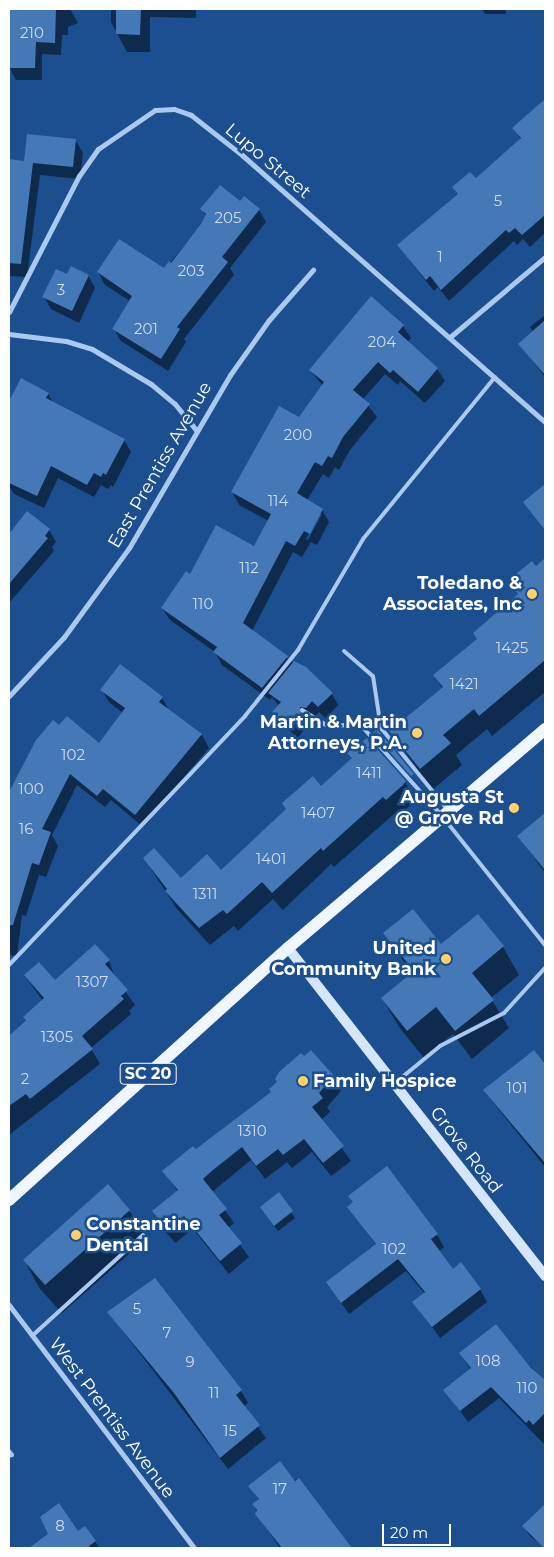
<!DOCTYPE html>
<html>
<head>
<meta charset="utf-8">
<style>
	body { margin:0 }
	#map { position:relative; width:554px; height:1557px; overflow:hidden; background:#1b4f8f; font-family:Montserrat,sans-serif }
	div>[style] { position:absolute }
	[style*='--x'] { left:calc(var(--x)*1px); top:calc(var(--y)*1px); width:calc(var(--w)*1px); rotate:calc(var(--a)*1deg) }
	.shadow>* { inset:0; background:#0007 }
	.building>* { inset:0; background:#4478b7 }
	.service>* { height:4px; margin:-2px; padding:0 2px; transform-origin:2px; border-radius:2px; background:#a9c9ee }
	.minor>* { height:5px; margin:-2.5px; padding:0 2.5px; transform-origin:2.5px; border-radius:2.5px; background:#a9c9ee }
	.secondary>* { height:10px; margin:-5px; padding:0 5px; transform-origin:5px; border-radius:5px; background:#d6e6fa }
	.primary>* { height:12px; margin:-6px; padding:0 6px; transform-origin:6px; border-radius:6px; background:#f0f6ff }
	.dots>* { width:14px; height:14px; translate:-50% -50%; box-sizing:border-box; border:2px solid #1b4f8f; border-radius:50% }
	span { translate:-50% -50%; white-space:nowrap; text-align:center; line-height:1.15; -webkit-text-stroke:5px #1b4f8f; paint-order:stroke }
	.number-label { font-size:15px; color:#d0dded }
	.number-label span { -webkit-text-stroke-width:0 }
	.shield-label span { padding:1px 4px; background:#1b4f8f; border:1px solid; border-radius:4px; -webkit-text-stroke-width:0 }
	.shield-label { font-size:16px; color:#fff; font-weight:700 }
	.street-label { font-size:18px; color:#fff }
	.poi-label { font-size:18px; color:#fff; font-weight:700 }
	.right { translate:-100% -50%; text-align:right }
	.left { translate:0 -50%; text-align:left }
	.frame { position:absolute; inset:0; border:10px solid #fff; pointer-events:none }
	.scale { position:absolute; left:382px; top:1524px; width:69px; height:22px; box-sizing:border-box; border:2px solid #fff; border-top:0; padding-left:6px; font-size:15px; line-height:18px; white-space:nowrap; color:#fff; -webkit-text-stroke:4px #1b4f8f; paint-order:stroke }
</style>
</head>
<body>
<div id="map">
	<div class="shadow">
		<i style="clip-path:polygon(9px 9px,70px 9px,78px 23px,68px 27px,68px 35px,62px 35px,61px 55px,42px 54px,42px 80px,16px 80px,9px 67px)"></i>
		<i style="clip-path:polygon(111px 9px,196px 9px,196px 18px,150px 17px,150px 52px,127px 52px,111px 22px)"></i>
		<i style="clip-path:polygon(482px 9px,506px 9px,506px 14px,485px 14px)"></i>
		<i style="clip-path:polygon(539px 106px,545px 114px,545px 233px,530px 247px,523px 239px,517px 245px,514px 241px,449px 301px,438px 287px,434px 291px,398px 246px,458px 195px,454px 188px,476px 180px,521px 140px,514px 128px)"></i>
		<i style="clip-path:polygon(76px 141px,83px 153px,80px 179px,40px 175px,27px 277px,9px 276px,9px 161px,25px 162px)"></i>
		<i style="clip-path:polygon(240px 203px,259px 210px,266px 222px,230px 268px,234px 275px,184px 339px,186px 342px,168px 371px,121px 341px,114px 329px,130px 301px,105px 285px,98px 272px,164px 270px,202px 224px,206px 217px,202px 209px)"></i>
		<i style="clip-path:polygon(88px 275px,95px 288px,79px 323px,51px 309px,44px 297px,67px 276px)"></i>
		<i style="clip-path:polygon(evenodd,371px 298px,403px 326px,411px 338px,407px 342px,437px 369px,445px 381px,425px 403px,400px 381px,398px 385px,385px 374px,363px 399px,377px 417px,350px 450px,339px 470px,335px 467px,329px 478px,323px 474px,307px 500px,322px 510px,329px 522px,317px 545px,311px 542px,302px 557px,293px 552px,252px 631px,332px 694px,338px 705px,326px 718px,319px 712px,313px 719px,305px 718px,307px 726px,298px 738px,281px 723px,274px 712px,279px 706px,272px 697px,270px 700px,222px 665px,215px 652px,170px 620px,162px 608px,190px 575px,255px 547px,269px 521px,239px 505px,232px 492px,299px 418px,323px 386px,310px 370px,371px 298px,319px 514px,322px 514px,308px 540px,306px 539px,319px 514px)"></i>
		<i style="clip-path:polygon(545px 315px,545px 377px,520px 344px,533px 332px,530px 327px)"></i>
		<i style="clip-path:polygon(21px 380px,48px 394px,54px 404px,124px 440px,131px 452px,113px 487px,111px 485px,108px 489px,101px 485px,94px 497px,58px 478px,44px 508px,14px 494px,9px 486px,9px 455px,18px 437px,9px 432px,9px 403px)"></i>
		<i style="clip-path:polygon(27px 513px,49px 530px,56px 542px,52px 547px,54px 551px,9px 603px,9px 536px)"></i>
		<i style="clip-path:polygon(545px 560px,545px 692px,492px 736px,487px 729px,456px 755px,462px 765px,432px 790px,386px 724px,402px 723px,443px 689px,434px 675px,478px 640px,518px 595px,513px 587px,521px 580px,518px 575px,536px 568px)"></i>
		<i style="clip-path:polygon(102px 690px,162px 698px,169px 710px,202px 735px,209px 748px,142px 826px,111px 800px,105px 807px,77px 785px,52px 835px,58px 846px,46px 877px,39px 875px,26px 916px,22px 915px,17px 956px,9px 955px,9px 795px,37px 741px,59px 727px,99px 745px,123px 713px,109px 702px)"></i>
		<i style="clip-path:polygon(349px 753px,405px 782px,415px 800px,413px 803px,397px 817px,394px 814px,334px 867px,331px 864px,283px 910px,273px 899px,238px 931px,234px 926px,210px 945px,177px 909px,144px 858px,181px 880px,221px 872px,353px 760px)"></i>
		<i style="clip-path:polygon(545px 814px,545px 873px,519px 836px)"></i>
		<i style="clip-path:polygon(478px 916px,503px 947px,519px 975px,491px 998px,509px 1028px,472px 1059px,453px 1034px,424px 1058px,399px 1027px,382px 998px,412px 974px,385px 933px,441px 946px)"></i>
		<i style="clip-path:polygon(109px 961px,115px 977px,135px 1005px,129px 1011px,131px 1014px,91px 1048px,100px 1064px,9px 1135px,9px 1037px,43px 1001px,25px 976px,55px 982px)"></i>
		<i style="clip-path:polygon(311px 1051px,341px 1091px,327px 1107px,330px 1112px,321px 1120px,351px 1161px,331px 1176px,312px 1152px,292px 1168px,287px 1162px,265px 1179px,251px 1160px,212px 1192px,234px 1223px,228px 1228px,249px 1257px,229px 1274px,193px 1229px,175px 1243px,161px 1226px,153px 1212px,178px 1192px,164px 1171px,196px 1151px,272px 1092px)"></i>
		<i style="clip-path:polygon(534px 1051px,545px 1066px,545px 1167px,484px 1091px)"></i>
		<i style="clip-path:polygon(278px 1194px,295px 1218px,278px 1231px,265px 1213px)"></i>
		<i style="clip-path:polygon(349px 1207px,437px 1235px,444px 1247px,439px 1251px,453px 1271px,480px 1289px,487px 1302px,440px 1338px,414px 1302px,425px 1294px,406px 1271px,349px 1314px,328px 1283px,376px 1245px)"></i>
		<i style="clip-path:polygon(129px 1210px,146px 1239px,62px 1313px,40px 1289px,24px 1260px)"></i>
		<i style="clip-path:polygon(109px 1313px,241px 1391px,248px 1403px,243px 1407px,266px 1438px,228px 1469px)"></i>
		<i style="clip-path:polygon(460px 1353px,531px 1367px,545px 1383px,545px 1445px,499px 1398px,468px 1422px,445px 1390px,471px 1370px)"></i>
		<i style="clip-path:polygon(299px 1479px,351px 1547px,352px 1548px,280px 1548px,257px 1514px,254px 1504px,259px 1500px,250px 1486px)"></i>
		<i style="clip-path:polygon(538px 1513px,545px 1521px,545px 1548px,530px 1536px,524px 1527px)"></i>
		<i style="clip-path:polygon(78px 1533px,95px 1541px,99px 1548px,47px 1548px,42px 1540px)"></i>
	</div>
	<div class="building">
		<i style="clip-path:polygon(9px 9px,56px 9px,55px 43px,36px 42px,35px 68px,9px 68px)"></i>
		<i style="clip-path:polygon(116px 9px,141px 9px,140px 35px,116px 34px)"></i>
		<i style="clip-path:polygon(545px 99px,545px 215px,522px 235px,515px 228px,509px 233px,506px 230px,441px 290px,430px 276px,426px 280px,397px 245px,458px 194px,452px 187px,470px 172px,476px 178px,521px 138px,512px 128px)"></i>
		<i style="clip-path:polygon(27px 134px,76px 139px,73px 167px,33px 163px,21px 264px,9px 263px,9px 159px,24px 161px)"></i>
		<i style="clip-path:polygon(220px 185px,240px 201px,244px 196px,260px 209px,222px 257px,228px 262px,177px 327px,180px 329px,161px 359px,112px 329px,132px 296px,97px 272px,119px 239px,164px 268px,169px 261px,171px 263px,201px 224px,206px 214px,200px 209px)"></i>
		<i style="clip-path:polygon(71px 266px,89px 275px,72px 311px,42px 297px,56px 269px,67px 274px)"></i>
		<i style="clip-path:polygon(371px 296px,404px 325px,398px 332px,438px 368px,418px 392px,393px 370px,390px 373px,378px 362px,353px 390px,370px 404px,343px 437px,332px 458px,328px 456px,322px 466px,315px 462px,297px 493px,323px 509px,310px 534px,304px 531px,295px 546px,286px 541px,243px 623px,288px 656px,262px 688px,213px 652px,217px 647px,161px 608px,186px 571px,190px 574px,216px 525px,254px 546px,271px 514px,231px 492px,279px 406px,299px 417px,324px 382px,309px 370px)"></i>
		<i style="clip-path:polygon(545px 320px,545px 375px,518px 344px)"></i>
		<i style="clip-path:polygon(21px 378px,49px 393px,46px 398px,125px 439px,106px 475px,103px 473px,101px 477px,94px 473px,87px 485px,51px 466px,37px 496px,9px 483px,9px 401px)"></i>
		<i style="clip-path:polygon(545px 484px,545px 530px,523px 502px)"></i>
		<i style="clip-path:polygon(27px 511px,50px 529px,45px 536px,48px 538px,9px 584px,9px 534px)"></i>
		<i style="clip-path:polygon(545px 558px,545px 660px,479px 716px,474px 709px,443px 735px,451px 743px,420px 769px,384px 724px,396px 714px,402px 721px,443px 687px,433px 675px,477px 639px,473px 633px,518px 594px,512px 587px,521px 579px,516px 574px,532px 561px,536px 566px)"></i>
		<i style="clip-path:polygon(294px 661px,306px 667px,333px 693px,318px 707px,312px 701px,306px 708px,300px 707px,302px 714px,291px 728px,272px 712px,281px 702px,268px 693px)"></i>
		<i style="clip-path:polygon(120px 664px,163px 697px,159px 702px,202px 734px,135px 815px,103px 789px,97px 796px,70px 774px,42px 829px,51px 832px,39px 865px,32px 863px,13px 925px,9px 925px,9px 792px,36px 740px,53px 720px,59px 725px,67px 716px,99px 743px,125px 708px,100px 690px)"></i>
		<i style="clip-path:polygon(377px 729px,414px 774px,411px 776px,373px 733px)"></i>
		<i style="clip-path:polygon(367px 738px,406px 781px,403px 785px,386px 800px,383px 797px,323px 851px,321px 848px,272px 893px,262px 882px,227px 914px,223px 910px,199px 928px,165px 891px,167px 889px,143px 858px,154px 848px,181px 878px,207px 854px,221px 870px,286px 809px,282px 803px,313px 776px,321px 786px,352px 758px,347px 753px)"></i>
		<i style="clip-path:polygon(545px 813px,545px 870px,517px 836px)"></i>
		<i style="clip-path:polygon(413px 909px,441px 944px,478px 914px,504px 946px,472px 973px,494px 1000px,455px 1031px,436px 1007px,407px 1031px,381px 998px,414px 971px,383px 933px)"></i>
		<i style="clip-path:polygon(95px 944px,110px 960px,105px 964px,128px 990px,121px 996px,124px 999px,82px 1036px,93px 1049px,30px 1099px,26px 1094px,9px 1106px,9px 1036px,26px 1020px,23px 1017px,44px 998px,24px 975px,39px 962px,55px 980px)"></i>
		<i style="clip-path:polygon(311px 1050px,334px 1076px,319px 1093px,323px 1098px,312px 1107px,344px 1146px,323px 1163px,304px 1139px,283px 1155px,278px 1149px,256px 1166px,242px 1147px,213px 1170px,203px 1179px,227px 1209px,219px 1215px,242px 1243px,220px 1261px,184px 1216px,167px 1230px,152px 1211px,178px 1190px,162px 1171px,193px 1146px,196px 1149px,271px 1092px,269px 1089px,277px 1082px,275px 1079px,279px 1072px,301px 1053px,304px 1056px)"></i>
		<i style="clip-path:polygon(534px 1050px,545px 1064px,545px 1163px,483px 1090px)"></i>
		<i style="clip-path:polygon(387px 1166px,438px 1234px,431px 1239px,453px 1269px,461px 1262px,481px 1289px,432px 1327px,412px 1302px,425px 1292px,398px 1259px,341px 1303px,326px 1282px,376px 1244px,347px 1207px,353px 1202px,348px 1196px)"></i>
		<i style="clip-path:polygon(108px 1184px,130px 1210px,45px 1285px,23px 1260px)"></i>
		<i style="clip-path:polygon(279px 1192px,293px 1211px,274px 1226px,260px 1207px)"></i>
		<i style="clip-path:polygon(155px 1278px,242px 1390px,236px 1395px,260px 1425px,220px 1458px,174px 1393px,107px 1312px)"></i>
		<i style="clip-path:polygon(496px 1324px,530px 1367px,545px 1380px,545px 1413px,533px 1425px,529px 1420px,526px 1423px,491px 1387px,460px 1411px,443px 1390px,471px 1368px,459px 1353px)"></i>
		<i style="clip-path:polygon(280px 1461px,295px 1481px,299px 1478px,352px 1548px,282px 1548px,255px 1514px,257px 1510px,252px 1504px,259px 1499px,248px 1486px)"></i>
		<i style="clip-path:polygon(59px 1503px,78px 1531px,85px 1526px,96px 1541px,89px 1546px,91px 1548px,29px 1548px,48px 1534px,40px 1517px)"></i>
		<i style="clip-path:polygon(545px 1504px,545px 1548px,544px 1548px,522px 1526px)"></i>
	</div>
	<div class="service">
		<i style="--x:344;--y:651;--w:38;--a:41"></i>
		<i style="--x:373;--y:676;--w:53;--a:81.3"></i>
		<i style="--x:381;--y:728;--w:104;--a:50.8"></i>
		<i style="--x:302;--y:710;--w:34;--a:32"></i>
		<i style="--x:331;--y:728;--w:28;--a:-13"></i>
		<i style="--x:358;--y:722;--w:126;--a:48.2"></i>
		<i style="--x:442;--y:816;--w:165;--a:51.4"></i>
		<i style="--x:9;--y:965;--w:343;--a:-46.5"></i>
		<i style="--x:245;--y:716;--w:85;--a:-51.2"></i>
		<i style="--x:298;--y:650;--w:129;--a:-59.6"></i>
		<i style="--x:363;--y:539;--w:209;--a:-50.8"></i>
		<i style="--x:395;--y:1083;--w:58;--a:-39.4"></i>
		<i style="--x:440;--y:1046;--w:72;--a:-27.3"></i>
		<i style="--x:504;--y:1013;--w:61;--a:-47.7"></i>
		<i style="--x:32;--y:1336;--w:150;--a:-42.3"></i>
		<i style="--x:9;--y:1451;--w:5;--a:53"></i>
		<i style="--x:12;--y:1455;--w:3;--a:162"></i>
	</div>
	<div class="minor">
		<i style="--x:9;--y:312;--w:153;--a:-62.8"></i>
		<i style="--x:79;--y:176;--w:33;--a:-55"></i>
		<i style="--x:98;--y:149;--w:69;--a:-34.4"></i>
		<i style="--x:155;--y:110;--w:19;--a:-3"></i>
		<i style="--x:174;--y:109;--w:18;--a:19"></i>
		<i style="--x:191;--y:115;--w:65;--a:38.1"></i>
		<i style="--x:242;--y:155;--w:404;--a:41.4"></i>
		<i style="--x:9;--y:334;--w:57;--a:7"></i>
		<i style="--x:66;--y:341;--w:27;--a:17"></i>
		<i style="--x:92;--y:349;--w:69;--a:30.7"></i>
		<i style="--x:151;--y:384;--w:31;--a:40"></i>
		<i style="--x:175;--y:404;--w:33;--a:51"></i>
		<i style="--x:450;--y:337;--w:124;--a:-40.1"></i>
		<i style="--x:9;--y:696;--w:81;--a:-47"></i>
		<i style="--x:64;--y:637;--w:110;--a:-53.9"></i>
		<i style="--x:129;--y:548;--w:200;--a:-59.7"></i>
		<i style="--x:230;--y:375;--w:67;--a:-54.7"></i>
		<i style="--x:269;--y:320;--w:67;--a:-48.7"></i>
		<i style="--x:9;--y:1305;--w:305;--a:52.7"></i>
	</div>
	<div class="secondary">
		<i style="--x:288;--y:948;--w:417;--a:51.9"></i>
	</div>
	<div class="primary">
		<i style="--x:9;--y:1200;--w:376;--a:-42.1"></i>
		<i style="--x:288;--y:948;--w:338;--a:-40.4"></i>
	</div>
	<div class="dots">
		<i style="left:532px;top:594px;background:#ffd166"></i>
		<i style="left:417px;top:733px;background:#ffd166"></i>
		<i style="left:514px;top:808px;background:#ffd166"></i>
		<i style="left:446px;top:959px;background:#ffd166"></i>
		<i style="left:303px;top:1081px;background:#ffd166"></i>
		<i style="left:76px;top:1235px;background:#ffd166"></i>
	</div>
	<div class="number-label">
		<span style="left:32px;top:33px">210</span>
		<span style="left:498px;top:201px">5</span>
		<span style="left:228px;top:218px">205</span>
		<span style="left:440px;top:257px">1</span>
		<span style="left:191px;top:271px">203</span>
		<span style="left:61px;top:290px">3</span>
		<span style="left:146px;top:329px">201</span>
		<span style="left:382px;top:342px">204</span>
		<span style="left:298px;top:435px">200</span>
		<span style="left:278px;top:501px">114</span>
		<span style="left:249px;top:568px">112</span>
		<span style="left:203px;top:604px">110</span>
		<span style="left:512px;top:648px">1425</span>
		<span style="left:464px;top:684px">1421</span>
		<span style="left:73px;top:755px">102</span>
		<span style="left:369px;top:773px">1411</span>
		<span style="left:31px;top:789px">100</span>
		<span style="left:318px;top:813px">1407</span>
		<span style="left:26px;top:829px">16</span>
		<span style="left:271px;top:859px">1401</span>
		<span style="left:205px;top:894px">1311</span>
		<span style="left:92px;top:982px">1307</span>
		<span style="left:57px;top:1037px">1305</span>
		<span style="left:25px;top:1079px">2</span>
		<span style="left:517px;top:1088px">101</span>
		<span style="left:252px;top:1131px">1310</span>
		<span style="left:394px;top:1249px">102</span>
		<span style="left:137px;top:1309px">5</span>
		<span style="left:167px;top:1333px">7</span>
		<span style="left:488px;top:1361px">108</span>
		<span style="left:190px;top:1362px">9</span>
		<span style="left:527px;top:1388px">110</span>
		<span style="left:214px;top:1393px">11</span>
		<span style="left:230px;top:1431px">15</span>
		<span style="left:280px;top:1489px">17</span>
		<span style="left:60px;top:1526px">8</span>
	</div>
	<div class="shield-label">
		<span style="left:148px;top:1074px">SC 20</span>
	</div>
	<div class="street-label">
		<span style="left:268px;top:161px;rotate:40deg">Lupo Street</span>
		<span style="left:160px;top:465px;rotate:-60deg">East Prentiss Avenue</span>
		<span style="left:466px;top:1150px;rotate:52deg">Grove Road</span>
		<span style="left:112px;top:1418px;rotate:53deg">West Prentiss Avenue</span>
	</div>
	<div class="poi-label">
		<span class="right" style="left:522px;top:594px">Toledano &amp;<br>Associates, Inc</span>
		<span class="right" style="left:407px;top:733px">Martin &amp; Martin<br>Attorneys, P.A.</span>
		<span class="right" style="left:504px;top:808px">Augusta St<br>@ Grove Rd</span>
		<span class="right" style="left:436px;top:959px">United<br>Community Bank</span>
		<span class="left" style="left:313px;top:1081px">Family Hospice</span>
		<span class="left" style="left:86px;top:1235px">Constantine<br>Dental</span>
	</div>
	<div class="frame"></div>
	<div class="scale">20 m</div>
</div>
</body>
</html>
